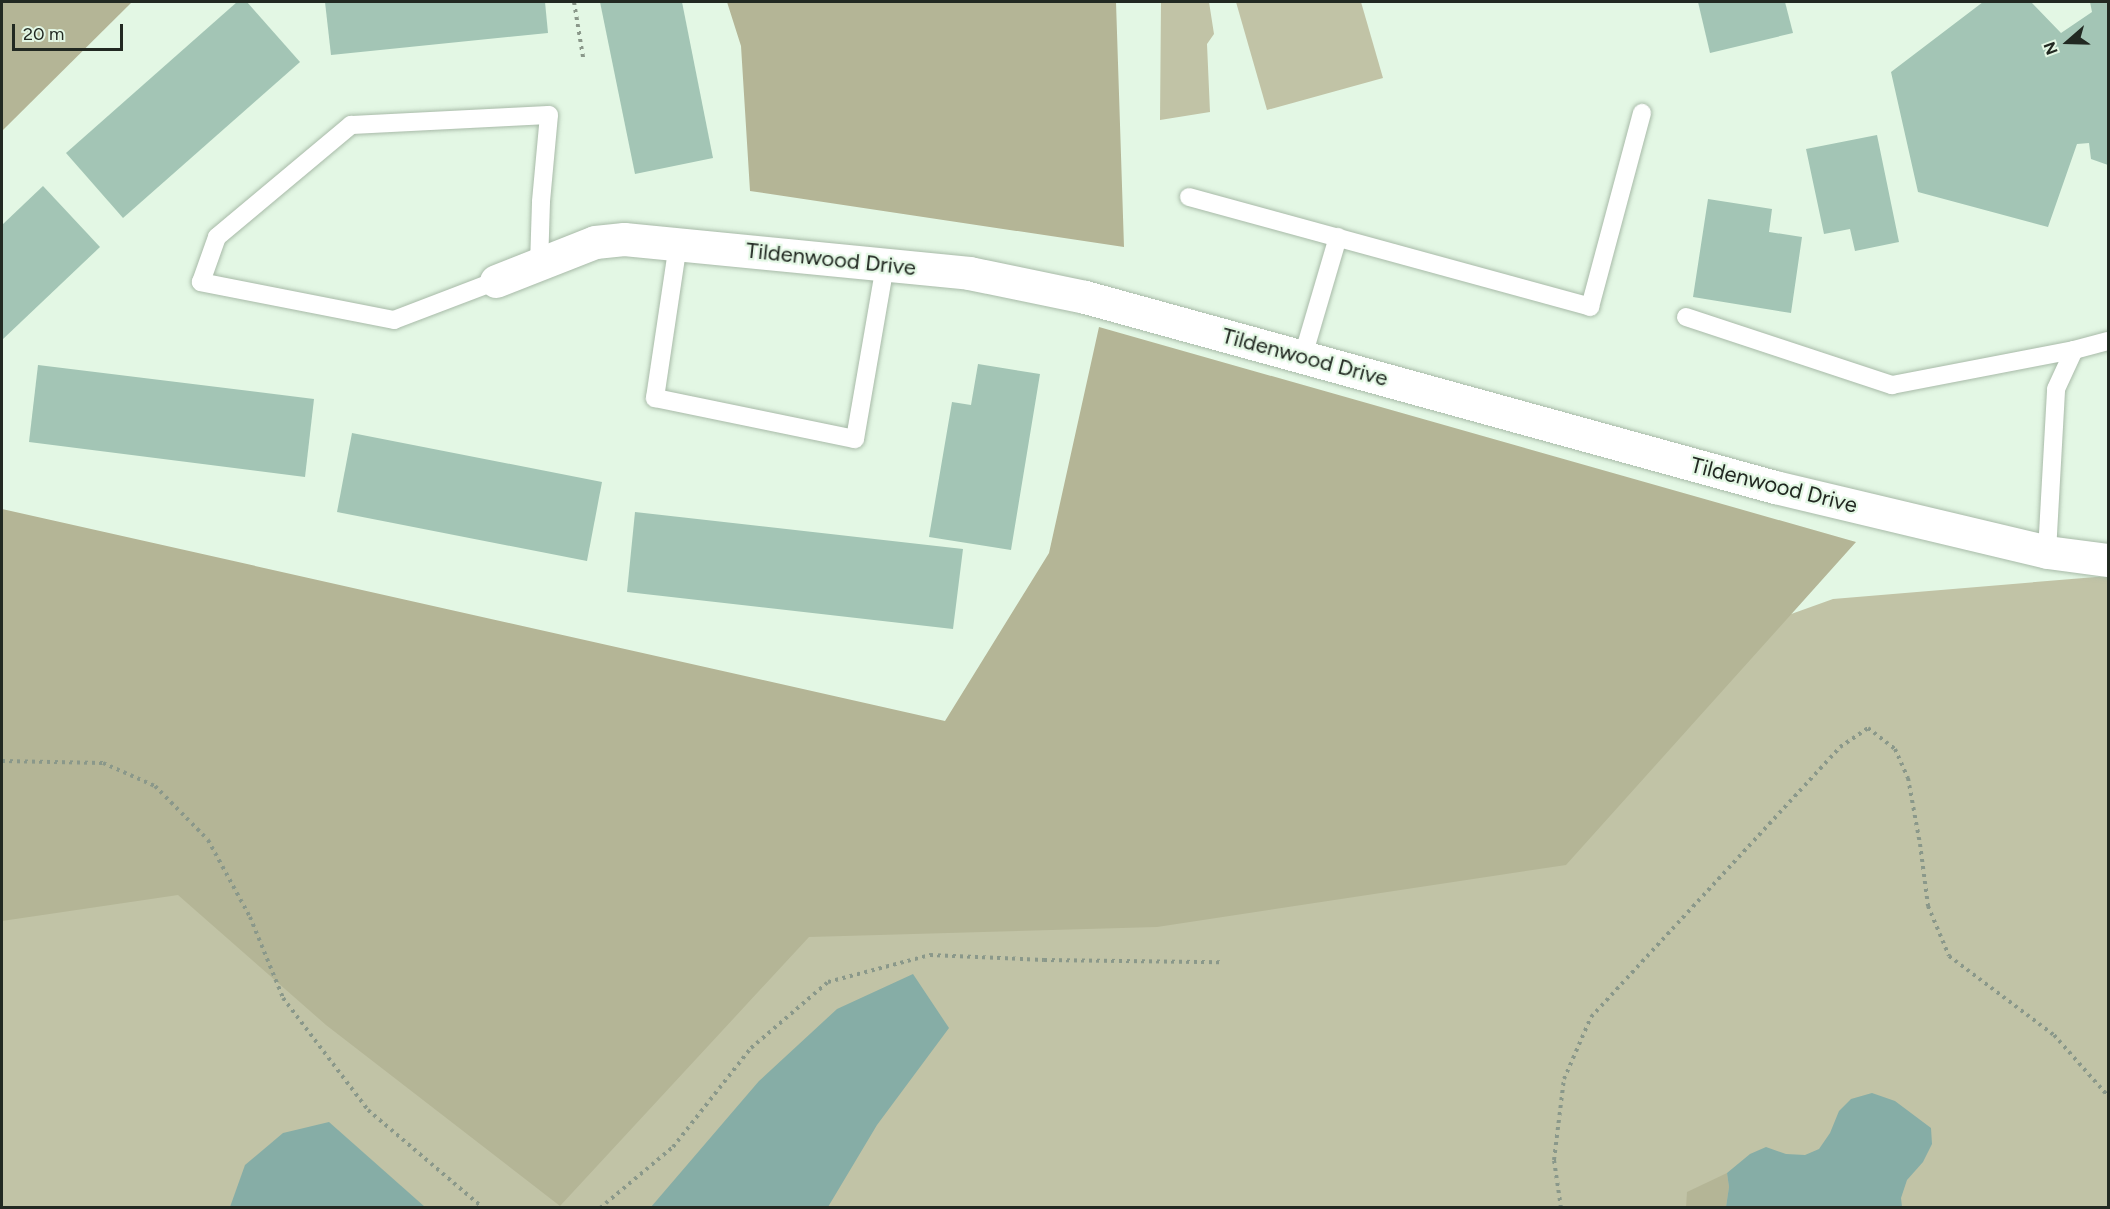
<!DOCTYPE html>
<html>
<head>
<meta charset="utf-8">
<style>
	body { margin:0 }
	#map { position:relative; width:2110px; height:1209px; overflow:hidden; background:#e3f7e4; font-family:Figtree,sans-serif }
	div>[style] { position:absolute }
	[style*='--x'] { left:calc(var(--x)*1px); top:calc(var(--y)*1px); width:calc(var(--w)*1px); rotate:calc(var(--a)*1deg) }
	.green>* { inset:0; background:#c1c3a6 }
	.forest>* { inset:0; background:#b4b596 }
	.water>* { inset:0; background:#86ada6 }
	.building>* { inset:0; background:#a3c5b5 }
	.path>* { height:4px; margin-top:-2px; transform-origin:0; background:repeating-linear-gradient(90deg,#8a988a 0 3px,transparent 0 7.5px) }
	.roads { filter:drop-shadow(0 0 2px #a8baa8) drop-shadow(0 0 2px #a8baa8) }
	.service>* { height:18px; margin:-9px; padding:0 9px; transform-origin:9px; border-radius:9px; background:#fff }
	.minor>* { height:33px; margin:-16.5px; padding:0 16.5px; transform-origin:16.5px; border-radius:16.5px; background:#fff }
	span { translate:-50% -50%; white-space:nowrap; text-align:center; line-height:1.15; -webkit-text-stroke:4.5px #e3f7e4; paint-order:stroke }
	.street-label { font-size:22px; color:#222922 }
	.frame { position:absolute; inset:0; border:3px solid #222922; pointer-events:none }
	.north { position:absolute; left:2038px; top:12px; width:60px; height:60px; -webkit-text-stroke:4px #e3f7e4; paint-order:stroke; rotate:250deg; font-size:16px; font-weight:700; line-height:24px; text-align:center; color:#222922 }
	.north::after { content:''; display:block; margin:auto; width:21px; height:27px; background:#222922; clip-path:polygon(50% 0,100% 100%,50% 72%,0 100%) }
	.scale { position:absolute; left:12px; top:24px; width:111px; height:27px; box-sizing:border-box; border:3px solid #222922; border-top:0; padding-left:8px; font-size:18px; line-height:21px; white-space:nowrap; color:#222922; -webkit-text-stroke:4px #e3f7e4; paint-order:stroke }
</style>
</head>
<body>
<div id="map">
	<div class="green">
		<i style="clip-path:polygon(1161px 2px,1209px 2px,1214px 34px,1207px 44px,1210px 112px,1160px 120px)"></i>
		<i style="clip-path:polygon(1236px 2px,1361px 2px,1383px 78px,1267px 110px)"></i>
		<i style="clip-path:polygon(2108px 576px,2108px 1207px,2px 1208px,2px 660px,1133px 793px,1755px 627px,1833px 599px)"></i>
	</div>
	<div class="forest">
		<i style="clip-path:polygon(2px 2px,132px 2px,2px 131px)"></i>
		<i style="clip-path:polygon(727px 2px,1116px 2px,1124px 247px,750px 191px,741px 46px)"></i>
		<i style="clip-path:polygon(1099px 327px,1856px 542px,1566px 865px,1157px 927px,809px 937px,560px 1206px,326px 1025px,178px 895px,2px 921px,2px 509px,945px 721px,1049px 553px)"></i>
		<i style="clip-path:polygon(1727px 1173px,1729px 1187px,1726px 1207px,1686px 1208px,1687px 1192px)"></i>
	</div>
	<div class="water">
		<i style="clip-path:polygon(913px 974px,949px 1028px,877px 1125px,828px 1207px,651px 1207px,759px 1081px,837px 1009px)"></i>
		<i style="clip-path:polygon(1872px 1093px,1895px 1101px,1931px 1128px,1932px 1144px,1923px 1162px,1907px 1180px,1901px 1198px,1902px 1207px,1726px 1207px,1729px 1187px,1727px 1173px,1750px 1154px,1766px 1147px,1786px 1154px,1805px 1155px,1819px 1149px,1830px 1133px,1839px 1111px,1851px 1099px)"></i>
		<i style="clip-path:polygon(329px 1122px,425px 1207px,230px 1207px,245px 1165px,283px 1133px)"></i>
	</div>
	<div class="building">
		<i style="clip-path:polygon(237px 2px,247px 2px,300px 62px,123px 218px,66px 153px)"></i>
		<i style="clip-path:polygon(325px 2px,545px 2px,548px 33px,331px 55px)"></i>
		<i style="clip-path:polygon(600px 2px,682px 2px,713px 158px,635px 174px)"></i>
		<i style="clip-path:polygon(1698px 2px,1785px 2px,1793px 33px,1710px 53px)"></i>
		<i style="clip-path:polygon(1983px 2px,2031px 2px,2061px 33px,2092px 12px,2090px 2px,2108px 2px,2108px 165px,2091px 159px,2089px 143px,2077px 144px,2048px 227px,1918px 192px,1891px 72px)"></i>
		<i style="clip-path:polygon(1877px 135px,1899px 242px,1855px 251px,1850px 229px,1824px 234px,1806px 149px)"></i>
		<i style="clip-path:polygon(43px 186px,100px 247px,2px 340px,2px 225px)"></i>
		<i style="clip-path:polygon(1708px 199px,1772px 209px,1769px 232px,1802px 237px,1791px 313px,1693px 297px)"></i>
		<i style="clip-path:polygon(978px 364px,1040px 374px,1011px 550px,929px 537px,952px 402px,971px 405px)"></i>
		<i style="clip-path:polygon(38px 365px,314px 399px,305px 477px,29px 442px)"></i>
		<i style="clip-path:polygon(352px 433px,602px 482px,587px 561px,337px 512px)"></i>
		<i style="clip-path:polygon(635px 512px,963px 549px,953px 629px,627px 592px)"></i>
	</div>
	<div class="path">
		<i style="--x:574;--y:2;--w:56;--a:80.7"></i>
		<i style="--x:2;--y:761;--w:101;--a:1.1"></i>
		<i style="--x:103;--y:763;--w:57;--a:23.9"></i>
		<i style="--x:155;--y:786;--w:76;--a:45.5"></i>
		<i style="--x:208;--y:840;--w:88;--a:61.4"></i>
		<i style="--x:250;--y:917;--w:87;--a:67.8"></i>
		<i style="--x:283;--y:998;--w:141;--a:52.8"></i>
		<i style="--x:368;--y:1110;--w:151;--a:40.4"></i>
		<i style="--x:600;--y:1208;--w:95;--a:-39.9"></i>
		<i style="--x:673;--y:1147;--w:126;--a:-51.8"></i>
		<i style="--x:751;--y:1048;--w:101;--a:-40.6"></i>
		<i style="--x:828;--y:982;--w:106;--a:-14.8"></i>
		<i style="--x:930;--y:955;--w:114;--a:2.5"></i>
		<i style="--x:1044;--y:960;--w:176;--a:0.7"></i>
		<i style="--x:1561;--y:1208;--w:49;--a:-98.3"></i>
		<i style="--x:1554;--y:1160;--w:82;--a:-83"></i>
		<i style="--x:1564;--y:1079;--w:68;--a:-66.5"></i>
		<i style="--x:1591;--y:1017;--w:367;--a:-47.3"></i>
		<i style="--x:1840;--y:747;--w:34;--a:-34"></i>
		<i style="--x:1868;--y:728;--w:34;--a:38"></i>
		<i style="--x:1895;--y:749;--w:32;--a:66"></i>
		<i style="--x:1908;--y:778;--w:67;--a:79.7"></i>
		<i style="--x:1920;--y:844;--w:63;--a:82.6"></i>
		<i style="--x:1928;--y:906;--w:54;--a:67.2"></i>
		<i style="--x:1949;--y:956;--w:131;--a:37"></i>
		<i style="--x:2054;--y:1035;--w:81;--a:48.5"></i>
	</div>
	<div class="roads">
		<div class="service">
			<i style="--x:1189;--y:197;--w:416;--a:15.3"></i>
			<i style="--x:1590;--y:307;--w:201;--a:-75"></i>
			<i style="--x:678;--y:244;--w:156;--a:98.5"></i>
			<i style="--x:655;--y:398;--w:204;--a:11.6"></i>
			<i style="--x:855;--y:439;--w:177;--a:-80.2"></i>
			<i style="--x:496;--y:281;--w:109;--a:159.1"></i>
			<i style="--x:394;--y:320;--w:197;--a:-168.9"></i>
			<i style="--x:201;--y:282;--w:48;--a:-70.4"></i>
			<i style="--x:217;--y:237;--w:175;--a:-39.9"></i>
			<i style="--x:351;--y:125;--w:198;--a:-2.9"></i>
			<i style="--x:549;--y:115;--w:87;--a:95.3"></i>
			<i style="--x:541;--y:202;--w:62;--a:91.8"></i>
			<i style="--x:1686;--y:317;--w:217;--a:18.3"></i>
			<i style="--x:1892;--y:385;--w:185;--a:-10.9"></i>
			<i style="--x:1303;--y:356;--w:124;--a:-73.6"></i>
			<i style="--x:2047;--y:552;--w:163;--a:-86.8"></i>
			<i style="--x:2056;--y:389;--w:43;--a:-65.2"></i>
			<i style="--x:2074;--y:350;--w:35;--a:-15"></i>
		</div>
		<div class="minor">
			<i style="--x:496;--y:281;--w:106;--a:-21.5"></i>
			<i style="--x:595;--y:242;--w:29;--a:-6"></i>
			<i style="--x:624;--y:239;--w:347;--a:5.6"></i>
			<i style="--x:969;--y:273;--w:118;--a:11.7"></i>
			<i style="--x:1085;--y:297;--w:716;--a:15.4"></i>
			<i style="--x:1775;--y:487;--w:280;--a:13.4"></i>
			<i style="--x:2047;--y:552;--w:62;--a:7.5"></i>
		</div>
	</div>
	<div class="street-label">
		<span style="left:831px;top:259px;rotate:6deg">Tildenwood Drive</span>
		<span style="left:1305px;top:357px;rotate:15deg">Tildenwood Drive</span>
		<span style="left:1774px;top:485px;rotate:14deg">Tildenwood Drive</span>
	</div>
	<div class="frame"></div>
	<div class="north">N</div>
	<div class="scale">20 m</div>
</div>
</body>
</html>
